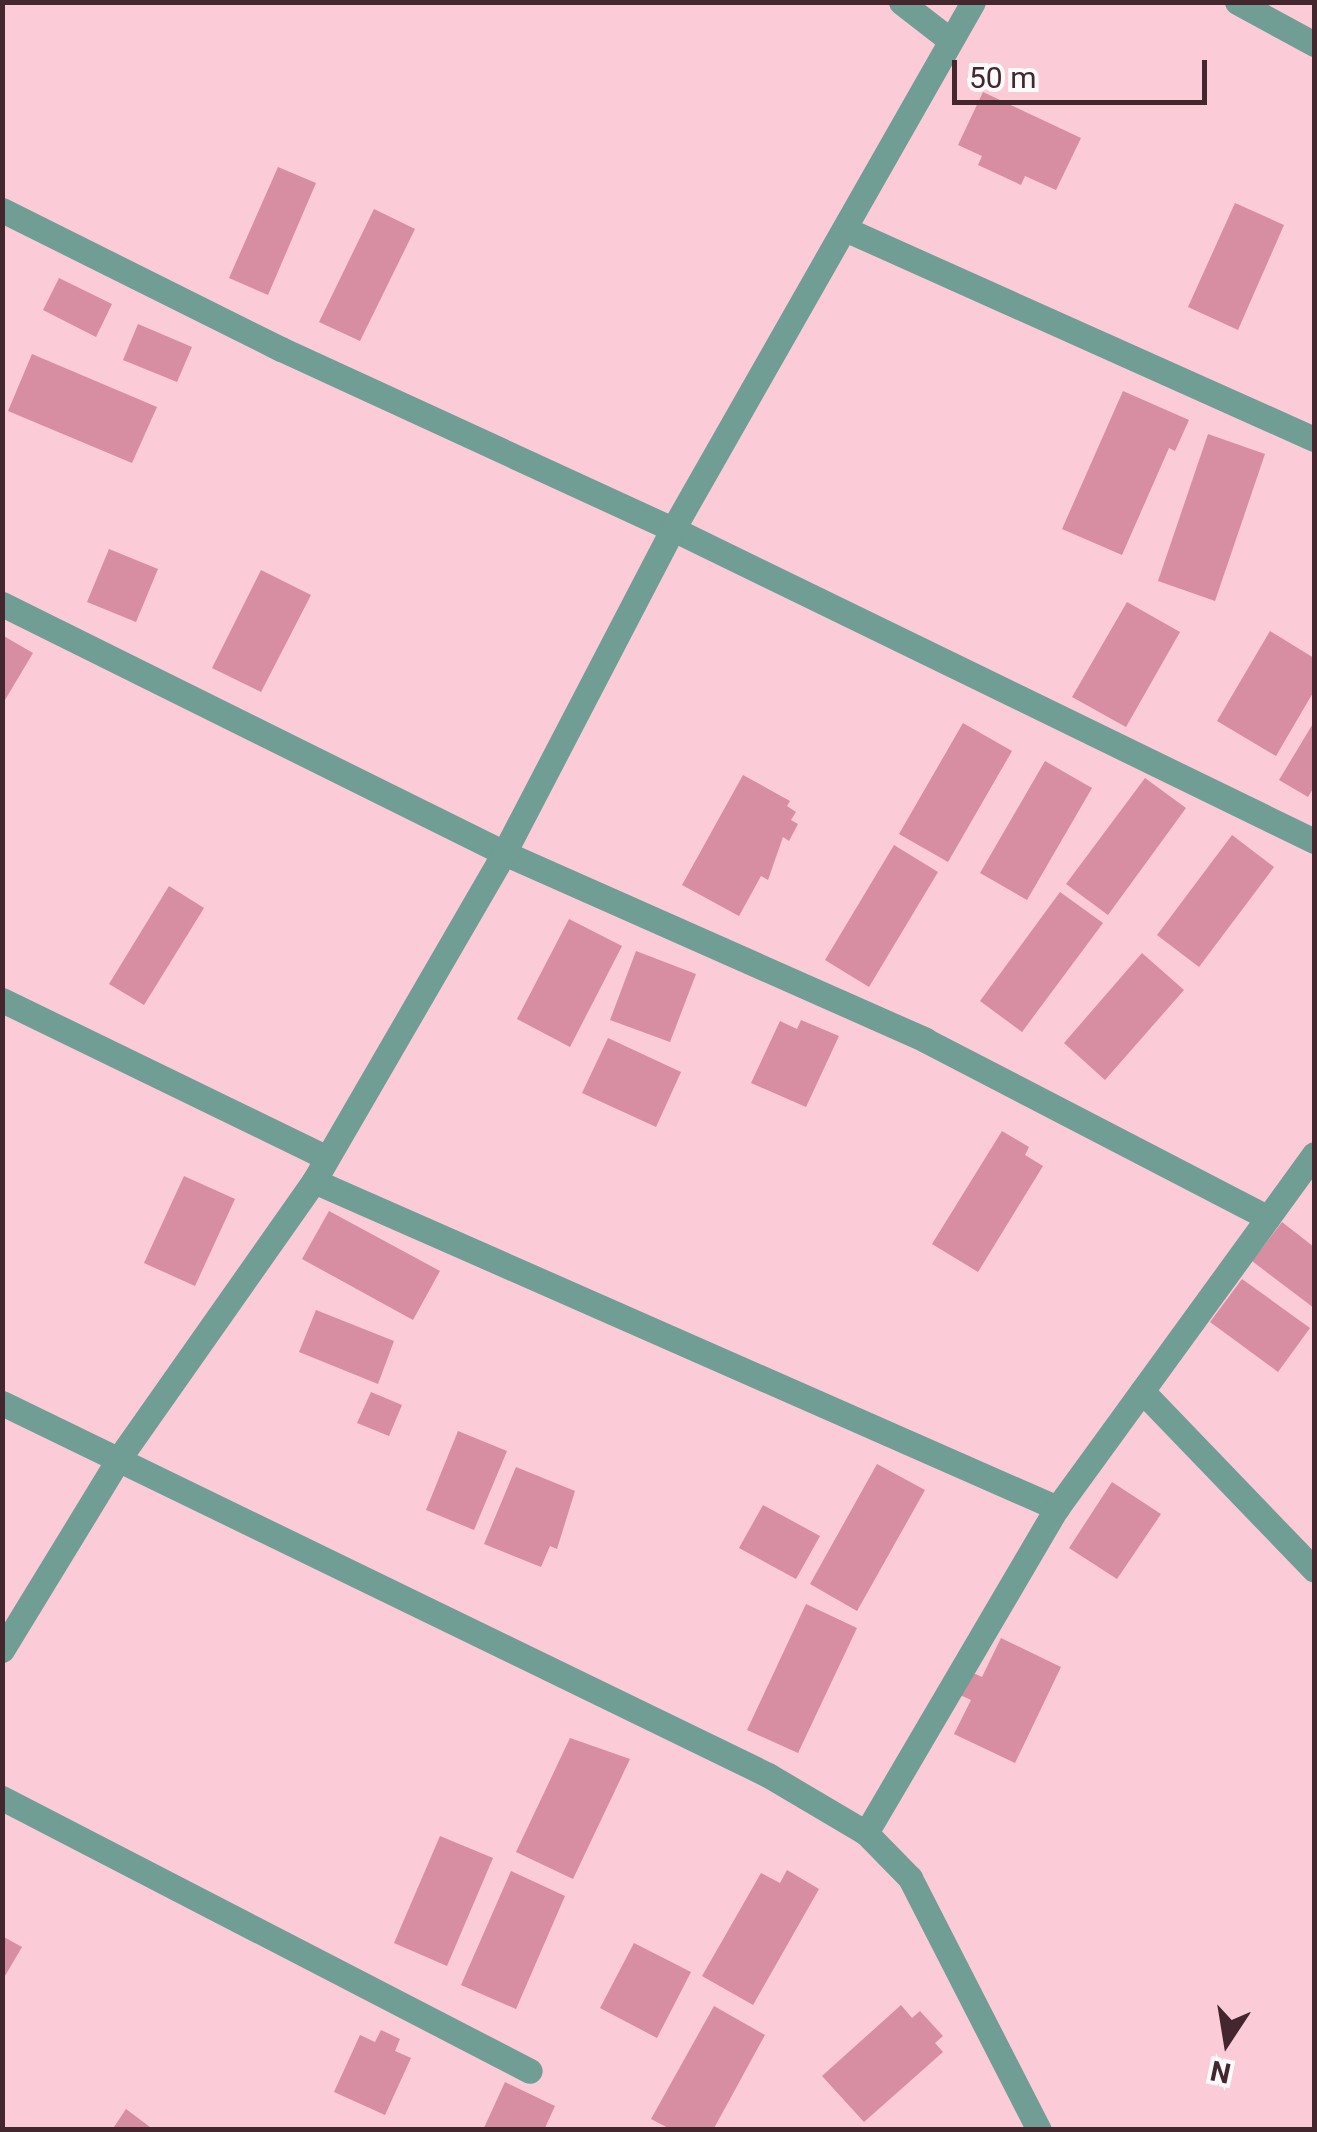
<!DOCTYPE html>
<html>
<head>
<meta charset="utf-8">
<style>
	body { margin:0 }
	#map { position:relative; width:1317px; height:2132px; overflow:hidden; background:#fbccd8; font-family:Roboto,sans-serif }
	div>[style] { position:absolute }
	[style*='--x'] { left:calc(var(--x)*1px); top:calc(var(--y)*1px); width:calc(var(--w)*1px); rotate:calc(var(--a)*1deg) }
	.building>* { inset:0; background:#d78da2 }
	.minor>* { height:25px; margin:-12.5px; padding:0 12.5px; transform-origin:12.5px; border-radius:12.5px; background:#709d94 }
	span { translate:-50% -50%; white-space:nowrap; text-align:center; line-height:1.15; -webkit-text-stroke:9px #fbfbfb; paint-order:stroke }
	.frame { position:absolute; inset:0; border:5px solid #44262f; pointer-events:none }
	.north { position:absolute; left:1177px; top:1992px; width:100px; height:100px; -webkit-text-stroke:8px #fbfbfb; paint-order:stroke; rotate:192deg; font-size:28px; font-weight:700; line-height:40px; text-align:center; color:#44262f }
	.north::after { content:''; display:block; margin:auto; width:35px; height:45px; background:#44262f; clip-path:polygon(50% 0,100% 100%,50% 72%,0 100%) }
	.scale { position:absolute; left:952px; top:60px; width:255px; height:45px; box-sizing:border-box; border:5px solid #44262f; border-top:0; padding-left:12px; font-size:30px; line-height:35px; white-space:nowrap; color:#44262f; -webkit-text-stroke:8px #fbfbfb; paint-order:stroke }
</style>
</head>
<body>
<div id="map">
	<div class="building">
		<i style="clip-path:polygon(983px 92px,1081px 138px,1056px 190px,1025px 176px,1021px 185px,978px 165px,982px 156px,958px 145px)"></i>
		<i style="clip-path:polygon(278px 167px,316px 183px,268px 295px,229px 278px)"></i>
		<i style="clip-path:polygon(1235px 203px,1284px 225px,1238px 330px,1188px 307px)"></i>
		<i style="clip-path:polygon(374px 209px,415px 229px,360px 341px,319px 322px)"></i>
		<i style="clip-path:polygon(59px 278px,112px 304px,96px 337px,43px 310px)"></i>
		<i style="clip-path:polygon(138px 324px,192px 347px,177px 382px,123px 360px)"></i>
		<i style="clip-path:polygon(32px 354px,157px 407px,132px 463px,8px 411px)"></i>
		<i style="clip-path:polygon(1123px 391px,1189px 420px,1175px 451px,1169px 448px,1122px 555px,1062px 529px)"></i>
		<i style="clip-path:polygon(1208px 434px,1265px 454px,1215px 601px,1158px 581px)"></i>
		<i style="clip-path:polygon(109px 549px,158px 569px,136px 622px,87px 602px)"></i>
		<i style="clip-path:polygon(261px 570px,311px 595px,261px 692px,212px 668px)"></i>
		<i style="clip-path:polygon(1127px 602px,1180px 632px,1126px 727px,1072px 697px)"></i>
		<i style="clip-path:polygon(1270px 631px,1314px 658px,1314px 691px,1276px 756px,1217px 721px)"></i>
		<i style="clip-path:polygon(2px 635px,33px 653px,2px 705px)"></i>
		<i style="clip-path:polygon(1314px 722px,1314px 787px,1308px 797px,1279px 780px)"></i>
		<i style="clip-path:polygon(963px 723px,1012px 751px,948px 862px,899px 834px)"></i>
		<i style="clip-path:polygon(1045px 761px,1092px 788px,1027px 900px,980px 873px)"></i>
		<i style="clip-path:polygon(743px 775px,790px 801px,787px 806px,796px 812px,791px 820px,798px 824px,789px 841px,783px 837px,768px 880px,761px 876px,739px 916px,682px 885px)"></i>
		<i style="clip-path:polygon(1145px 778px,1186px 808px,1108px 915px,1066px 884px)"></i>
		<i style="clip-path:polygon(1232px 835px,1274px 867px,1199px 967px,1157px 935px)"></i>
		<i style="clip-path:polygon(894px 845px,938px 872px,869px 987px,825px 960px)"></i>
		<i style="clip-path:polygon(169px 886px,204px 908px,144px 1005px,109px 984px)"></i>
		<i style="clip-path:polygon(1060px 892px,1103px 923px,1022px 1032px,980px 1001px)"></i>
		<i style="clip-path:polygon(569px 919px,622px 946px,570px 1047px,517px 1019px)"></i>
		<i style="clip-path:polygon(636px 951px,696px 974px,670px 1042px,610px 1020px)"></i>
		<i style="clip-path:polygon(1142px 953px,1184px 990px,1105px 1080px,1064px 1043px)"></i>
		<i style="clip-path:polygon(801px 1020px,839px 1036px,806px 1107px,751px 1083px,780px 1021px,797px 1029px)"></i>
		<i style="clip-path:polygon(608px 1038px,681px 1072px,656px 1127px,582px 1093px)"></i>
		<i style="clip-path:polygon(1002px 1131px,1029px 1147px,1025px 1155px,1043px 1166px,978px 1272px,932px 1244px)"></i>
		<i style="clip-path:polygon(184px 1176px,235px 1199px,195px 1286px,144px 1263px)"></i>
		<i style="clip-path:polygon(329px 1211px,440px 1271px,413px 1320px,302px 1259px)"></i>
		<i style="clip-path:polygon(1282px 1222px,1314px 1247px,1314px 1308px,1252px 1261px)"></i>
		<i style="clip-path:polygon(1242px 1279px,1310px 1328px,1278px 1372px,1210px 1322px)"></i>
		<i style="clip-path:polygon(316px 1310px,394px 1341px,378px 1384px,299px 1352px)"></i>
		<i style="clip-path:polygon(371px 1392px,402px 1405px,389px 1436px,357px 1423px)"></i>
		<i style="clip-path:polygon(458px 1431px,507px 1451px,474px 1530px,426px 1510px)"></i>
		<i style="clip-path:polygon(877px 1464px,925px 1490px,857px 1611px,810px 1584px)"></i>
		<i style="clip-path:polygon(516px 1467px,575px 1491px,557px 1549px,550px 1546px,541px 1567px,484px 1544px)"></i>
		<i style="clip-path:polygon(1112px 1482px,1161px 1514px,1117px 1579px,1069px 1548px)"></i>
		<i style="clip-path:polygon(763px 1505px,820px 1536px,796px 1579px,739px 1548px)"></i>
		<i style="clip-path:polygon(806px 1604px,857px 1628px,798px 1753px,747px 1730px)"></i>
		<i style="clip-path:polygon(1001px 1638px,1061px 1667px,1015px 1763px,954px 1734px,971px 1700px,960px 1695px,971px 1672px,982px 1677px)"></i>
		<i style="clip-path:polygon(570px 1738px,630px 1759px,573px 1879px,516px 1852px)"></i>
		<i style="clip-path:polygon(440px 1836px,493px 1858px,447px 1966px,394px 1943px)"></i>
		<i style="clip-path:polygon(787px 1870px,819px 1889px,753px 2005px,702px 1976px,761px 1873px,780px 1883px)"></i>
		<i style="clip-path:polygon(511px 1871px,565px 1896px,516px 2009px,461px 1985px)"></i>
		<i style="clip-path:polygon(2px 1936px,22px 1947px,2px 1981px)"></i>
		<i style="clip-path:polygon(634px 1943px,691px 1972px,657px 2038px,600px 2008px)"></i>
		<i style="clip-path:polygon(901px 2005px,912px 2018px,920px 2011px,943px 2036px,935px 2043px,943px 2052px,864px 2122px,822px 2076px)"></i>
		<i style="clip-path:polygon(714px 2006px,765px 2035px,713px 2130px,672px 2130px,651px 2119px)"></i>
		<i style="clip-path:polygon(381px 2030px,400px 2039px,395px 2051px,411px 2058px,385px 2115px,334px 2092px,360px 2035px,375px 2042px)"></i>
		<i style="clip-path:polygon(505px 2082px,555px 2106px,544px 2130px,483px 2130px)"></i>
		<i style="clip-path:polygon(126px 2109px,154px 2130px,112px 2130px)"></i>
	</div>
	<div class="minor">
		<i style="--x:901;--y:2;--w:62;--a:37.8"></i>
		<i style="--x:1237;--y:2;--w:88;--a:28.6"></i>
		<i style="--x:2;--y:210;--w:312;--a:26.5"></i>
		<i style="--x:281;--y:349;--w:431;--a:24.7"></i>
		<i style="--x:673;--y:529;--w:713;--a:25.95"></i>
		<i style="--x:845;--y:229;--w:514;--a:24.12"></i>
		<i style="--x:2;--y:604;--w:560;--a:26.38"></i>
		<i style="--x:504;--y:853;--w:461;--a:23.9"></i>
		<i style="--x:925;--y:1040;--w:386;--a:27.4"></i>
		<i style="--x:2;--y:1000;--w:361;--a:25.9"></i>
		<i style="--x:314;--y:1181;--w:812;--a:23.75"></i>
		<i style="--x:1142;--y:1391;--w:248;--a:46.1"></i>
		<i style="--x:2;--y:1403;--w:852;--a:25.9"></i>
		<i style="--x:768;--y:1775;--w:114;--a:30.6"></i>
		<i style="--x:866;--y:1833;--w:63;--a:45.6"></i>
		<i style="--x:910;--y:1878;--w:283;--a:62.9"></i>
		<i style="--x:2;--y:1650;--w:226;--a:-58.6"></i>
		<i style="--x:120;--y:1457;--w:337;--a:-54.9"></i>
		<i style="--x:314;--y:1181;--w:379;--a:-59.9"></i>
		<i style="--x:504;--y:853;--w:365;--a:-62.5"></i>
		<i style="--x:673;--y:529;--w:606;--a:-60.35"></i>
		<i style="--x:2;--y:1798;--w:594;--a:27.34"></i>
		<i style="--x:866;--y:1833;--w:377;--a:-59.6"></i>
		<i style="--x:1057;--y:1508;--w:437;--a:-54"></i>
	</div>
	<div class="frame"></div>
	<div class="north">N</div>
	<div class="scale">50 m</div>
</div>
</body>
</html>
